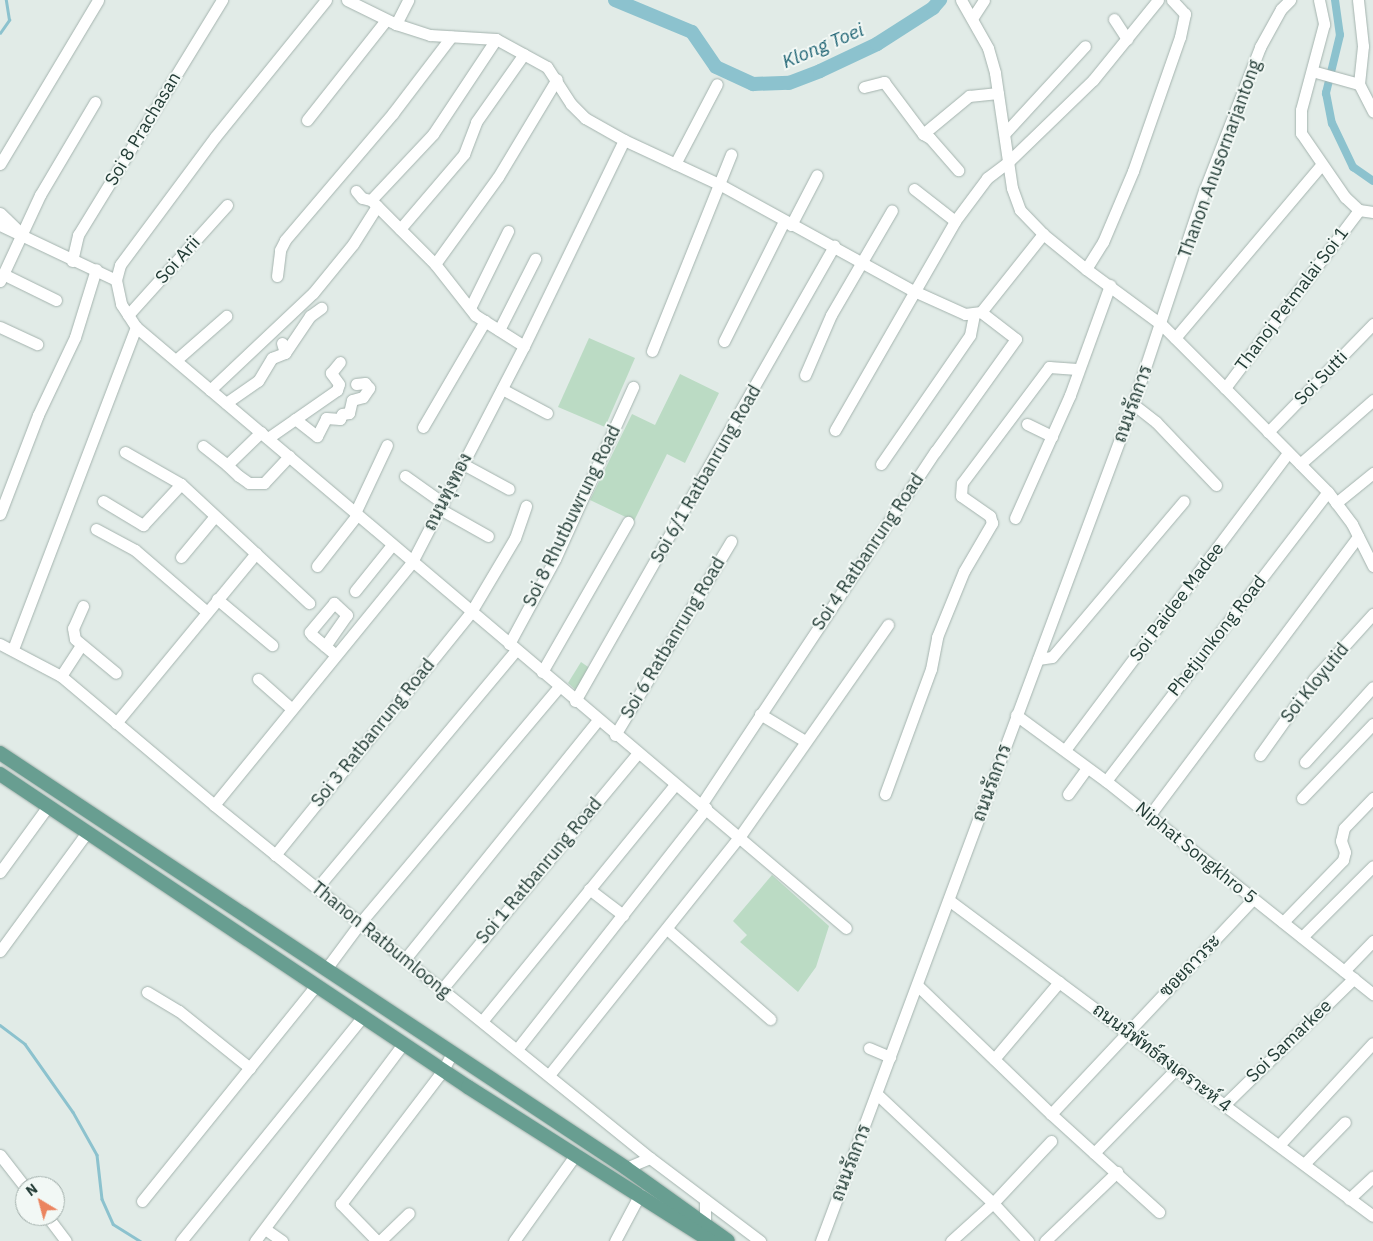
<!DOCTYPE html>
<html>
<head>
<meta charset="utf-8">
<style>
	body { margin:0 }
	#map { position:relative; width:1373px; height:1241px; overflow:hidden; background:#e1ebe7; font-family:"IBM Plex Sans",Sarabun,sans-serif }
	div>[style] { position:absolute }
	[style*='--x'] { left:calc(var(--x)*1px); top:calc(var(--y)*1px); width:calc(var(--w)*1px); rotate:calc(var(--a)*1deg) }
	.green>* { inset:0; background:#bbdbc4 }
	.stream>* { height:2.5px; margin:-1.25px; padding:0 1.25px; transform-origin:1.25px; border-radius:1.25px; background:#8cc2ce }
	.canal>* { height:8px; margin:-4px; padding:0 4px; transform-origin:4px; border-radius:4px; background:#8cc2ce }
	.river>* { height:14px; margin:-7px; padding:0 7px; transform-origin:7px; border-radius:7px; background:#8cc2ce }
	.roads { filter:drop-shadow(0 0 1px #a4b3ae) drop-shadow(0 0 1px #a4b3ae) }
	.minor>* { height:11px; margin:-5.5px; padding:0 5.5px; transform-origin:5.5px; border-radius:5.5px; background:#fff }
	.major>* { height:14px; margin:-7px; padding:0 7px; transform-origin:7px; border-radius:7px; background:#689e91 }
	span { translate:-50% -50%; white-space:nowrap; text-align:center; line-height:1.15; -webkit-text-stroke:4px #f2f8f5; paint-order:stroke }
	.street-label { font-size:18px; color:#223b35 }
	.water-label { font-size:19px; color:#1f6474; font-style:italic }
	.north { position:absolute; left:15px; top:1176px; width:50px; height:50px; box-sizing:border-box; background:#f2f8f5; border:1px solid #9faca8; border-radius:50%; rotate:323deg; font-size:14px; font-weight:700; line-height:20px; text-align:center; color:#223b35 }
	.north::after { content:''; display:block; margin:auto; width:18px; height:22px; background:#eb845f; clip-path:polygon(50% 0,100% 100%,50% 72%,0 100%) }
</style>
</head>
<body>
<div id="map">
	<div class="green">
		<i style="clip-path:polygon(589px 338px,635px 358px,605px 427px,558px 407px)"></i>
		<i style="clip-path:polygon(680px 374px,719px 393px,685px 463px,667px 454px,634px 521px,590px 500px,632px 414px,655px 425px)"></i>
		<i style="clip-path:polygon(581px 662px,591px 669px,578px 692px,568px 683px)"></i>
		<i style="clip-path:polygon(772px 875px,829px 926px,816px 967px,798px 992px,740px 942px,747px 935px,733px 921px)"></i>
	</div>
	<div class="stream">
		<i style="--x:0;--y:33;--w:16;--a:-55"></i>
		<i style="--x:9;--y:20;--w:20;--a:-99"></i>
		<i style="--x:0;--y:1025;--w:31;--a:37"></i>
		<i style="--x:25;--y:1044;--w:83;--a:54.8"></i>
		<i style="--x:73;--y:1112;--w:49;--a:60.8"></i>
		<i style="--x:97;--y:1155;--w:44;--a:83.5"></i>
		<i style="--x:102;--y:1199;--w:27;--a:66"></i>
		<i style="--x:113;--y:1224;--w:32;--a:32"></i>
	</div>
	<div class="canal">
		<i style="--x:1335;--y:0;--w:35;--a:82"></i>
		<i style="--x:1340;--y:35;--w:60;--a:103.6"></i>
		<i style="--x:1326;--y:93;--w:31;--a:79"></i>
		<i style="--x:1332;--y:123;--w:49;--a:64.5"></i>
		<i style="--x:1353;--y:167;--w:24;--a:35"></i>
	</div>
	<div class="river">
		<i style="--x:615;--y:0;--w:83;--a:22.6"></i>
		<i style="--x:692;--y:32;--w:42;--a:55.6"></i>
		<i style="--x:716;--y:67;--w:41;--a:24.7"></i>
		<i style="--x:753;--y:84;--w:36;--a:-2"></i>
		<i style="--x:789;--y:83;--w:33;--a:-21"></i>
		<i style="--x:820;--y:71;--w:63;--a:-25.3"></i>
		<i style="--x:877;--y:44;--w:67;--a:-32.7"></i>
		<i style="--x:933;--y:8;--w:11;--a:-49"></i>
	</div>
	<div class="roads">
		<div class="minor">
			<i style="--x:326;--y:0;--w:176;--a:129"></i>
			<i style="--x:215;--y:137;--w:159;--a:126.6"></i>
			<i style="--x:120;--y:265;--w:16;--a:105"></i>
			<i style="--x:116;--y:280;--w:25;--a:78"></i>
			<i style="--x:121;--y:304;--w:27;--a:57"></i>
			<i style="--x:136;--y:327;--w:930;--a:40.25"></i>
			<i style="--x:347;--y:0;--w:55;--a:26.1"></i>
			<i style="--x:396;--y:24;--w:36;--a:18"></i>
			<i style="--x:430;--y:35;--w:66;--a:3.5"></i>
			<i style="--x:496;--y:39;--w:58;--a:28.8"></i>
			<i style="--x:547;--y:67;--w:44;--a:57"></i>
			<i style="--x:571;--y:104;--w:20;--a:45"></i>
			<i style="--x:585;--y:118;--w:45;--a:29.4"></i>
			<i style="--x:624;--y:140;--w:105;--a:24.9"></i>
			<i style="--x:719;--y:184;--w:222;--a:28.8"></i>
			<i style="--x:914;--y:291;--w:56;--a:24.3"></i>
			<i style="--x:965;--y:314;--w:16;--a:-7"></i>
			<i style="--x:981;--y:312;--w:100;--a:-51.5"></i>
			<i style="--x:961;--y:0;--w:55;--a:60.6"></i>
			<i style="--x:988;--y:48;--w:26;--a:74"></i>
			<i style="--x:995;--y:73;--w:116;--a:81.6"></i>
			<i style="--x:1012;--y:188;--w:23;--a:70"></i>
			<i style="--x:1020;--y:210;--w:33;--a:46"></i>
			<i style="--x:1043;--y:234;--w:55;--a:39.1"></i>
			<i style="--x:1086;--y:269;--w:94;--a:36.4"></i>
			<i style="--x:1162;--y:325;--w:89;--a:45"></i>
			<i style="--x:1225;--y:388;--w:146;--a:45.3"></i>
			<i style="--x:1328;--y:492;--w:40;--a:53"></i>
			<i style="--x:1352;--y:524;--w:47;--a:63.4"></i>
			<i style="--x:1319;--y:0;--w:25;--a:78"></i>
			<i style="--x:1324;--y:24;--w:89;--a:105"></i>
			<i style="--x:1301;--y:110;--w:23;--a:90"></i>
			<i style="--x:1301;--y:133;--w:78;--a:55.5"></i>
			<i style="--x:1345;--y:197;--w:19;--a:43"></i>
			<i style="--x:1359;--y:210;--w:14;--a:8"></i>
			<i style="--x:1358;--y:0;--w:46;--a:83.8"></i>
			<i style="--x:1363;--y:46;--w:38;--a:96"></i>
			<i style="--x:1359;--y:84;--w:31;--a:63"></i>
			<i style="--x:973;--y:17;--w:20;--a:-57"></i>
			<i style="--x:1114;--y:19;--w:24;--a:57"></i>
			<i style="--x:396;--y:24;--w:27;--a:-63"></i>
			<i style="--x:1312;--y:71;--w:49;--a:15.5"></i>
			<i style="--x:864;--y:87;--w:21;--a:-14"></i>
			<i style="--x:884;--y:82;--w:65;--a:53.1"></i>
			<i style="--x:923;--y:134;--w:60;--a:-39.6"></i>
			<i style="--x:969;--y:96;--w:29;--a:-6"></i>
			<i style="--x:307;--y:120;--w:127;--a:-51.7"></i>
			<i style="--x:1005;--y:133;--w:118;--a:-47.4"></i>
			<i style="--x:923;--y:134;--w:8;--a:30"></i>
			<i style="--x:930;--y:138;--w:43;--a:48.8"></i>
			<i style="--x:0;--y:164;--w:191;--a:-59.1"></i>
			<i style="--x:675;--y:164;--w:90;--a:-62.3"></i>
			<i style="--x:356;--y:191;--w:9;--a:49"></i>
			<i style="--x:362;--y:198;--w:9;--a:13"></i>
			<i style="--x:371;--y:200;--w:91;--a:45"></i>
			<i style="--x:435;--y:264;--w:65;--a:51.9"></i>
			<i style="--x:475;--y:315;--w:58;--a:32.3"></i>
			<i style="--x:371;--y:200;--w:91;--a:-46.8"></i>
			<i style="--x:433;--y:134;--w:114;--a:-56.4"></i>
			<i style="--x:0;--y:213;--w:28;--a:44"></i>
			<i style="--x:955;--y:221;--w:54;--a:-53.3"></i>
			<i style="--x:987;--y:178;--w:25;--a:-37"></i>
			<i style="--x:1007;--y:163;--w:120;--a:-44"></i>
			<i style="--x:1093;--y:80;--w:103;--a:-50.9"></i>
			<i style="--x:0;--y:225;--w:128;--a:25.4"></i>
			<i style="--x:791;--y:225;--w:56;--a:-62.5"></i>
			<i style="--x:400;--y:229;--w:99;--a:-49.5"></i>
			<i style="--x:464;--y:154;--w:34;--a:-69"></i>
			<i style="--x:476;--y:122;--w:83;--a:-54.8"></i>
			<i style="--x:72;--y:261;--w:27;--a:-77"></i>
			<i style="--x:78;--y:235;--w:276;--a:-58.5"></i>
			<i style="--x:435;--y:264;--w:107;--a:-54.1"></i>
			<i style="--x:498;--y:177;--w:114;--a:-59"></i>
			<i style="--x:1086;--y:269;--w:32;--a:-58"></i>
			<i style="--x:1103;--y:242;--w:77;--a:-67.1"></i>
			<i style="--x:1133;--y:171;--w:142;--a:-70.7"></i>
			<i style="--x:1180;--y:37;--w:24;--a:-78"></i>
			<i style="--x:1185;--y:14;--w:19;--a:-133"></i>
			<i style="--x:3;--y:274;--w:59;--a:26.1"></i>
			<i style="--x:277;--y:276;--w:26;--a:-83"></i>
			<i style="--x:280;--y:250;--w:11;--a:-63"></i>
			<i style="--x:285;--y:240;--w:167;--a:-49.6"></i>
			<i style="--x:393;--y:113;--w:96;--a:-52.7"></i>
			<i style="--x:0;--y:281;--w:95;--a:-65.1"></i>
			<i style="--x:40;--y:195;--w:108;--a:-59.4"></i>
			<i style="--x:470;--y:308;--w:86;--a:-63.7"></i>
			<i style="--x:128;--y:315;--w:148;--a:-48"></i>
			<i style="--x:0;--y:327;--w:41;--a:24.7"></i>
			<i style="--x:499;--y:330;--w:80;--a:-63.1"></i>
			<i style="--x:1175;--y:338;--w:226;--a:-49.8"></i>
			<i style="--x:724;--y:341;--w:134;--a:-63.4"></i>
			<i style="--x:282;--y:343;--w:10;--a:73"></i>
			<i style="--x:285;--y:353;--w:45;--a:-56"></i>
			<i style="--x:310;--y:316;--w:14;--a:-36"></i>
			<i style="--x:652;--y:351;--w:212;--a:-68.1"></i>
			<i style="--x:176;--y:360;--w:67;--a:-41.3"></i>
			<i style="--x:805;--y:375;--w:65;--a:-66.6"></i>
			<i style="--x:831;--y:315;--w:121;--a:-59.8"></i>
			<i style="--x:1225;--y:388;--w:223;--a:-53"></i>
			<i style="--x:502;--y:389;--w:51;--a:28.1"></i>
			<i style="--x:210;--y:390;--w:141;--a:-43.3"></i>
			<i style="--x:313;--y:293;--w:63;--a:-50.8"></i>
			<i style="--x:353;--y:244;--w:45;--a:-57.7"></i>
			<i style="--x:226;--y:403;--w:39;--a:-35"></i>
			<i style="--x:258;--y:381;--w:27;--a:-59"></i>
			<i style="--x:272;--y:358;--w:14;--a:-21"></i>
			<i style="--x:1133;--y:404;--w:29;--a:38"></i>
			<i style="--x:1156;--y:422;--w:87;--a:46.4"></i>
			<i style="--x:295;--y:419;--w:28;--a:38"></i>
			<i style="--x:317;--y:436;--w:20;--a:-63"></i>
			<i style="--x:326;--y:418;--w:14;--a:4"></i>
			<i style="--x:340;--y:419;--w:5;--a:-68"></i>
			<i style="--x:342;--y:414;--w:7;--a:-8"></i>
			<i style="--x:349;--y:413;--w:13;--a:-77"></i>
			<i style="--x:352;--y:400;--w:11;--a:-15"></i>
			<i style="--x:363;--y:397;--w:11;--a:-56"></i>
			<i style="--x:369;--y:388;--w:6;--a:-129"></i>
			<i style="--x:365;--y:383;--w:9;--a:174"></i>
			<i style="--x:1027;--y:424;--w:28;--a:26"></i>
			<i style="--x:423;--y:427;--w:123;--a:-59.7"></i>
			<i style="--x:835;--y:430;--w:241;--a:-60.1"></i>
			<i style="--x:955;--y:221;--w:52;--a:-142"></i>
			<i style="--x:261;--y:432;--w:47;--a:135.9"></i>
			<i style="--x:227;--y:465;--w:16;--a:43"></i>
			<i style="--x:239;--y:476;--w:12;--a:35"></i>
			<i style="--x:249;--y:483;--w:15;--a:0"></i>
			<i style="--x:264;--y:483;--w:37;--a:-47"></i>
			<i style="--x:1268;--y:432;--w:151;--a:-45.8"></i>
			<i style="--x:268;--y:438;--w:84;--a:-34.8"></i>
			<i style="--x:337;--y:390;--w:6;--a:-72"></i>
			<i style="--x:339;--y:384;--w:14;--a:-126"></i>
			<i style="--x:331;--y:373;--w:14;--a:-51"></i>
			<i style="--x:203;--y:446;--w:31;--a:38"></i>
			<i style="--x:125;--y:452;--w:64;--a:29.7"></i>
			<i style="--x:181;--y:484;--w:175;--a:42.9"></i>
			<i style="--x:463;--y:464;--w:52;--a:28.5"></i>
			<i style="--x:881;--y:464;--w:157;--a:-55.4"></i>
			<i style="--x:970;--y:335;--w:21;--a:-79"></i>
			<i style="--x:1300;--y:464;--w:97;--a:-41.2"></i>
			<i style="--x:405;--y:476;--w:47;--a:35.4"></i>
			<i style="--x:103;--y:501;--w:47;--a:31"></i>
			<i style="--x:143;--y:525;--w:56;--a:-47.2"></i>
			<i style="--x:1336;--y:503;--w:48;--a:-39"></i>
			<i style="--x:440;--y:509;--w:55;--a:29.4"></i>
			<i style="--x:355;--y:513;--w:75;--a:-64.8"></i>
			<i style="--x:0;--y:514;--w:106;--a:-69"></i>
			<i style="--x:38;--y:415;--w:86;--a:-64.6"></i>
			<i style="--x:75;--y:337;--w:71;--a:-72.8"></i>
			<i style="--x:1015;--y:518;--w:135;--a:-65.9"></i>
			<i style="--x:1070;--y:395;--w:117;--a:-70"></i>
			<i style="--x:96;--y:529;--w:44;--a:28.3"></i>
			<i style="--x:135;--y:550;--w:94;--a:40.7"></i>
			<i style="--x:181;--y:557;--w:53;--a:-50.3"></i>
			<i style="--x:317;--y:566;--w:65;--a:-51.9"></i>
			<i style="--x:355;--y:591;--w:59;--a:-51.2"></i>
			<i style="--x:217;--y:599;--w:72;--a:39.9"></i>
			<i style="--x:83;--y:606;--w:24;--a:114"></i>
			<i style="--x:73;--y:628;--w:11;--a:80"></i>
			<i style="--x:75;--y:639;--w:53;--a:39.7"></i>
			<i style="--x:0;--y:644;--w:69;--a:27.7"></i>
			<i style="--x:61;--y:676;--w:200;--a:40.1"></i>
			<i style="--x:214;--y:805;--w:561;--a:38.99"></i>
			<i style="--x:650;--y:1158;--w:138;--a:37"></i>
			<i style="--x:509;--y:644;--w:97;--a:-61.6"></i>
			<i style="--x:555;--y:559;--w:189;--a:-65.6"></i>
			<i style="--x:325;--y:646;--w:38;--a:-55"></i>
			<i style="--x:347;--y:615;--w:18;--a:-137"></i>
			<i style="--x:334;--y:603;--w:38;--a:130"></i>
			<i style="--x:310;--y:632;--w:4;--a:56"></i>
			<i style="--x:312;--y:635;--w:31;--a:40"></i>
			<i style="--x:13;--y:649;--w:345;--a:-69.1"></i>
			<i style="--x:1038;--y:659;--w:14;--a:-8"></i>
			<i style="--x:1052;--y:657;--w:204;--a:-49.8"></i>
			<i style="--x:542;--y:672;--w:173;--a:-60.2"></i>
			<i style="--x:61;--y:676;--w:37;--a:-57"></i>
			<i style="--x:258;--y:679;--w:45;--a:41.4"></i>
			<i style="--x:575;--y:701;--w:524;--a:-60.35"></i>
			<i style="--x:760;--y:714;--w:52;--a:31"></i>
			<i style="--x:1016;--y:715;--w:112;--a:36.3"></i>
			<i style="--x:1106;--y:781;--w:342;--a:38.6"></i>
			<i style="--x:116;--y:723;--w:220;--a:-50.5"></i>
			<i style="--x:615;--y:735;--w:226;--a:-59.1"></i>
			<i style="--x:1065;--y:750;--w:371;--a:-53.1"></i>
			<i style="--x:1260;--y:755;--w:93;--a:-54.6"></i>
			<i style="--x:1314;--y:679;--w:88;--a:-47.8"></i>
			<i style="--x:1305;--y:762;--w:101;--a:-47.8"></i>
			<i style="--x:1106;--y:781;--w:364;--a:-52.5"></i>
			<i style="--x:885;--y:794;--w:133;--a:-69.8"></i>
			<i style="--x:931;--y:669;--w:33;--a:-79"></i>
			<i style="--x:937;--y:637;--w:71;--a:-67.8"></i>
			<i style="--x:964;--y:571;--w:56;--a:-59.7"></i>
			<i style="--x:992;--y:523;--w:7;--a:-106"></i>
			<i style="--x:990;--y:516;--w:35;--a:-145"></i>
			<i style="--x:961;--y:496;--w:13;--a:-86"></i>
			<i style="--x:962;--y:483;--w:145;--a:-53.1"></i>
			<i style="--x:1049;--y:367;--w:28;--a:4"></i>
			<i style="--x:1068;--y:794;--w:32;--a:-54"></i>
			<i style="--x:1302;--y:798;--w:103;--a:-46.2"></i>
			<i style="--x:214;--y:805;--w:313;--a:-50.8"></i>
			<i style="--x:412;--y:562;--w:243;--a:-62.6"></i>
			<i style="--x:524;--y:346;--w:229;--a:-64.1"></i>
			<i style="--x:701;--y:805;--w:424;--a:-56.5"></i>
			<i style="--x:935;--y:452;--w:139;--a:-54.4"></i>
			<i style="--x:1016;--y:339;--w:44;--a:-142.4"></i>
			<i style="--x:1149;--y:816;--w:349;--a:-53.2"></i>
			<i style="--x:275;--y:855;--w:312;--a:-51.1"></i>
			<i style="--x:471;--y:612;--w:86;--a:-59.3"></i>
			<i style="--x:515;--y:538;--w:34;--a:-71"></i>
			<i style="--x:0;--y:872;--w:82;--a:-54"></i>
			<i style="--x:317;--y:888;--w:310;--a:-50.1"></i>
			<i style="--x:589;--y:889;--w:43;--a:37.4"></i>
			<i style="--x:950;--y:901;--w:527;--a:36.67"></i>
			<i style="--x:1283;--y:922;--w:86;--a:-45.9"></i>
			<i style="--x:1343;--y:860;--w:8;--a:-76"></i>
			<i style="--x:1345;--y:852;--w:12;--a:-110"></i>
			<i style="--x:1341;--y:841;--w:13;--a:-77"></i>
			<i style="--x:1344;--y:828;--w:42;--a:-46"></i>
			<i style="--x:667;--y:929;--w:137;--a:41.1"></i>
			<i style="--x:1302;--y:937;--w:100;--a:-45"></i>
			<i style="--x:0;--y:951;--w:147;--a:-53.8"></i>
			<i style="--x:405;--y:959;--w:307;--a:-51.1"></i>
			<i style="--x:326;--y:969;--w:57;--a:-53.5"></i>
			<i style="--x:360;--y:923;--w:309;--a:-49.9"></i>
			<i style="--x:1344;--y:971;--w:42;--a:-46"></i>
			<i style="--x:917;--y:985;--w:186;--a:43.9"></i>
			<i style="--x:1051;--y:1114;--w:146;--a:42.2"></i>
			<i style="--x:442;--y:989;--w:305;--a:-50.3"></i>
			<i style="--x:147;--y:992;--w:37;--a:31"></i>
			<i style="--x:179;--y:1011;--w:91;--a:38.8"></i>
			<i style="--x:483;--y:1020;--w:303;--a:-50.8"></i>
			<i style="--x:518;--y:1048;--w:305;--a:-51.9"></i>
			<i style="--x:869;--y:1048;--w:23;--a:23"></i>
			<i style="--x:994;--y:1059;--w:101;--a:-49.8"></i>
			<i style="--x:549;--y:1075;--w:306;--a:-51.4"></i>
			<i style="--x:740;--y:836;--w:258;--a:-55"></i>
			<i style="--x:878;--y:1095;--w:158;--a:43.2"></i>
			<i style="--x:993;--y:1203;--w:52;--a:47.4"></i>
			<i style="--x:1225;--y:1104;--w:180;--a:-44.3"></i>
			<i style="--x:1051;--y:1114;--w:295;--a:-46.8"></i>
			<i style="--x:1280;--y:1144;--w:137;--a:-47.4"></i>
			<i style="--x:1094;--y:1153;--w:117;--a:-45.7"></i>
			<i style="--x:0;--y:1155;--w:41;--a:52"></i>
			<i style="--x:1305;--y:1163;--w:57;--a:-45.7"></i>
			<i style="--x:626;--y:1168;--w:26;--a:-23"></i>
			<i style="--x:1349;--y:1199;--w:33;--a:-43"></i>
			<i style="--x:142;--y:1201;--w:277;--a:-51.1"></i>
			<i style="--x:47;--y:1216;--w:31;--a:53"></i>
			<i style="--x:705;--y:1222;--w:22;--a:-90"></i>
			<i style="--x:265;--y:1229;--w:21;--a:35"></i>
			<i style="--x:181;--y:1241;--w:289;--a:-51"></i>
			<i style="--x:255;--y:1241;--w:246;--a:-53.1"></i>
			<i style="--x:377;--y:1241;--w:52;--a:-134.2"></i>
			<i style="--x:341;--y:1204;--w:168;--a:-52.7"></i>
			<i style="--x:443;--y:1070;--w:19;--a:-62"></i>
			<i style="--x:380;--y:1241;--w:40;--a:-44"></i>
			<i style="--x:514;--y:1241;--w:107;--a:-54.5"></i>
			<i style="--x:615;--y:1241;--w:53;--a:-62"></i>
			<i style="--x:821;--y:1241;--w:893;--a:-69.56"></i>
			<i style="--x:1133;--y:404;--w:225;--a:-71.6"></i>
			<i style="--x:1204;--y:191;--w:155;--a:-68.7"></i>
			<i style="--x:1260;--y:47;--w:43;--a:-61.1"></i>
			<i style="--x:1281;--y:9;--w:13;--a:-45"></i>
			<i style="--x:951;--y:1241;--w:57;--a:-42.1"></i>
			<i style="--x:993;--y:1203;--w:85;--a:-46.9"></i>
			<i style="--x:1045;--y:1241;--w:100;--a:-43.8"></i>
		</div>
		<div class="major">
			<i style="--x:0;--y:753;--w:751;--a:33.54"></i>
			<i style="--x:626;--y:1168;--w:125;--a:35.6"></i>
			<i style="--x:0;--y:774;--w:563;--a:33.77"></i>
			<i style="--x:468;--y:1087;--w:288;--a:32.4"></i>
		</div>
	</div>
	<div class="street-label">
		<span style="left:143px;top:129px;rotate:-59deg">Soi 8 Prachasan</span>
		<span style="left:1220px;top:159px;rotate:-70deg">Thanon Anusornarjantong</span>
		<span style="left:178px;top:260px;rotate:-48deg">Soi Arii</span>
		<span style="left:1292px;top:299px;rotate:-53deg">Thanoj Petmalai Soi 1</span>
		<span style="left:1321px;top:378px;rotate:-46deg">Soi Sutti</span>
		<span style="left:1133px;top:404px;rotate:-70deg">ถนนรัถการ</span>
		<span style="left:706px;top:474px;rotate:-60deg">Soi 6/1 Ratbanrung Road</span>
		<span style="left:448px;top:492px;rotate:-63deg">ถนนทุ่งทอง</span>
		<span style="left:572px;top:516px;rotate:-64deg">Soi 8 Rhutbuwrung Road</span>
		<span style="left:868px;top:552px;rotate:-56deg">Soi 4 Ratbanrung Road</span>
		<span style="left:1177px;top:602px;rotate:-53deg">Soi Paidee Madee</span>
		<span style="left:1217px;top:636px;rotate:-52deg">Phetjunkong Road</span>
		<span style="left:673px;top:638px;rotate:-59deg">Soi 6 Ratbanrung Road</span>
		<span style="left:1315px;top:683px;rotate:-51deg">Soi Kloyutid</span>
		<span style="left:373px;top:733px;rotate:-51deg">Soi 3 Ratbanrung Road</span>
		<span style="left:992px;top:783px;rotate:-70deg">ถนนรัถการ</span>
		<span style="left:1196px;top:853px;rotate:39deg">Niphat Songkhro 5</span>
		<span style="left:539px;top:871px;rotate:-50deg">Soi 1 Ratbanrung Road</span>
		<span style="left:381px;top:940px;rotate:39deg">Thanon Ratbumloong</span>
		<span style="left:1190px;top:966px;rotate:-46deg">ซอยถาวระ</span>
		<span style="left:1289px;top:1041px;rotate:-44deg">Soi Samarkee</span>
		<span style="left:1162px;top:1058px;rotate:37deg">ถนนนิพัทธ์สงเคราะห์ 4</span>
		<span style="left:851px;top:1163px;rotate:-69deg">ถนนรัถการ</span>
	</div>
	<div class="water-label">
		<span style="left:823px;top:46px;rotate:-23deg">Klong Toei</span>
	</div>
	<div class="north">N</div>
</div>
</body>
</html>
